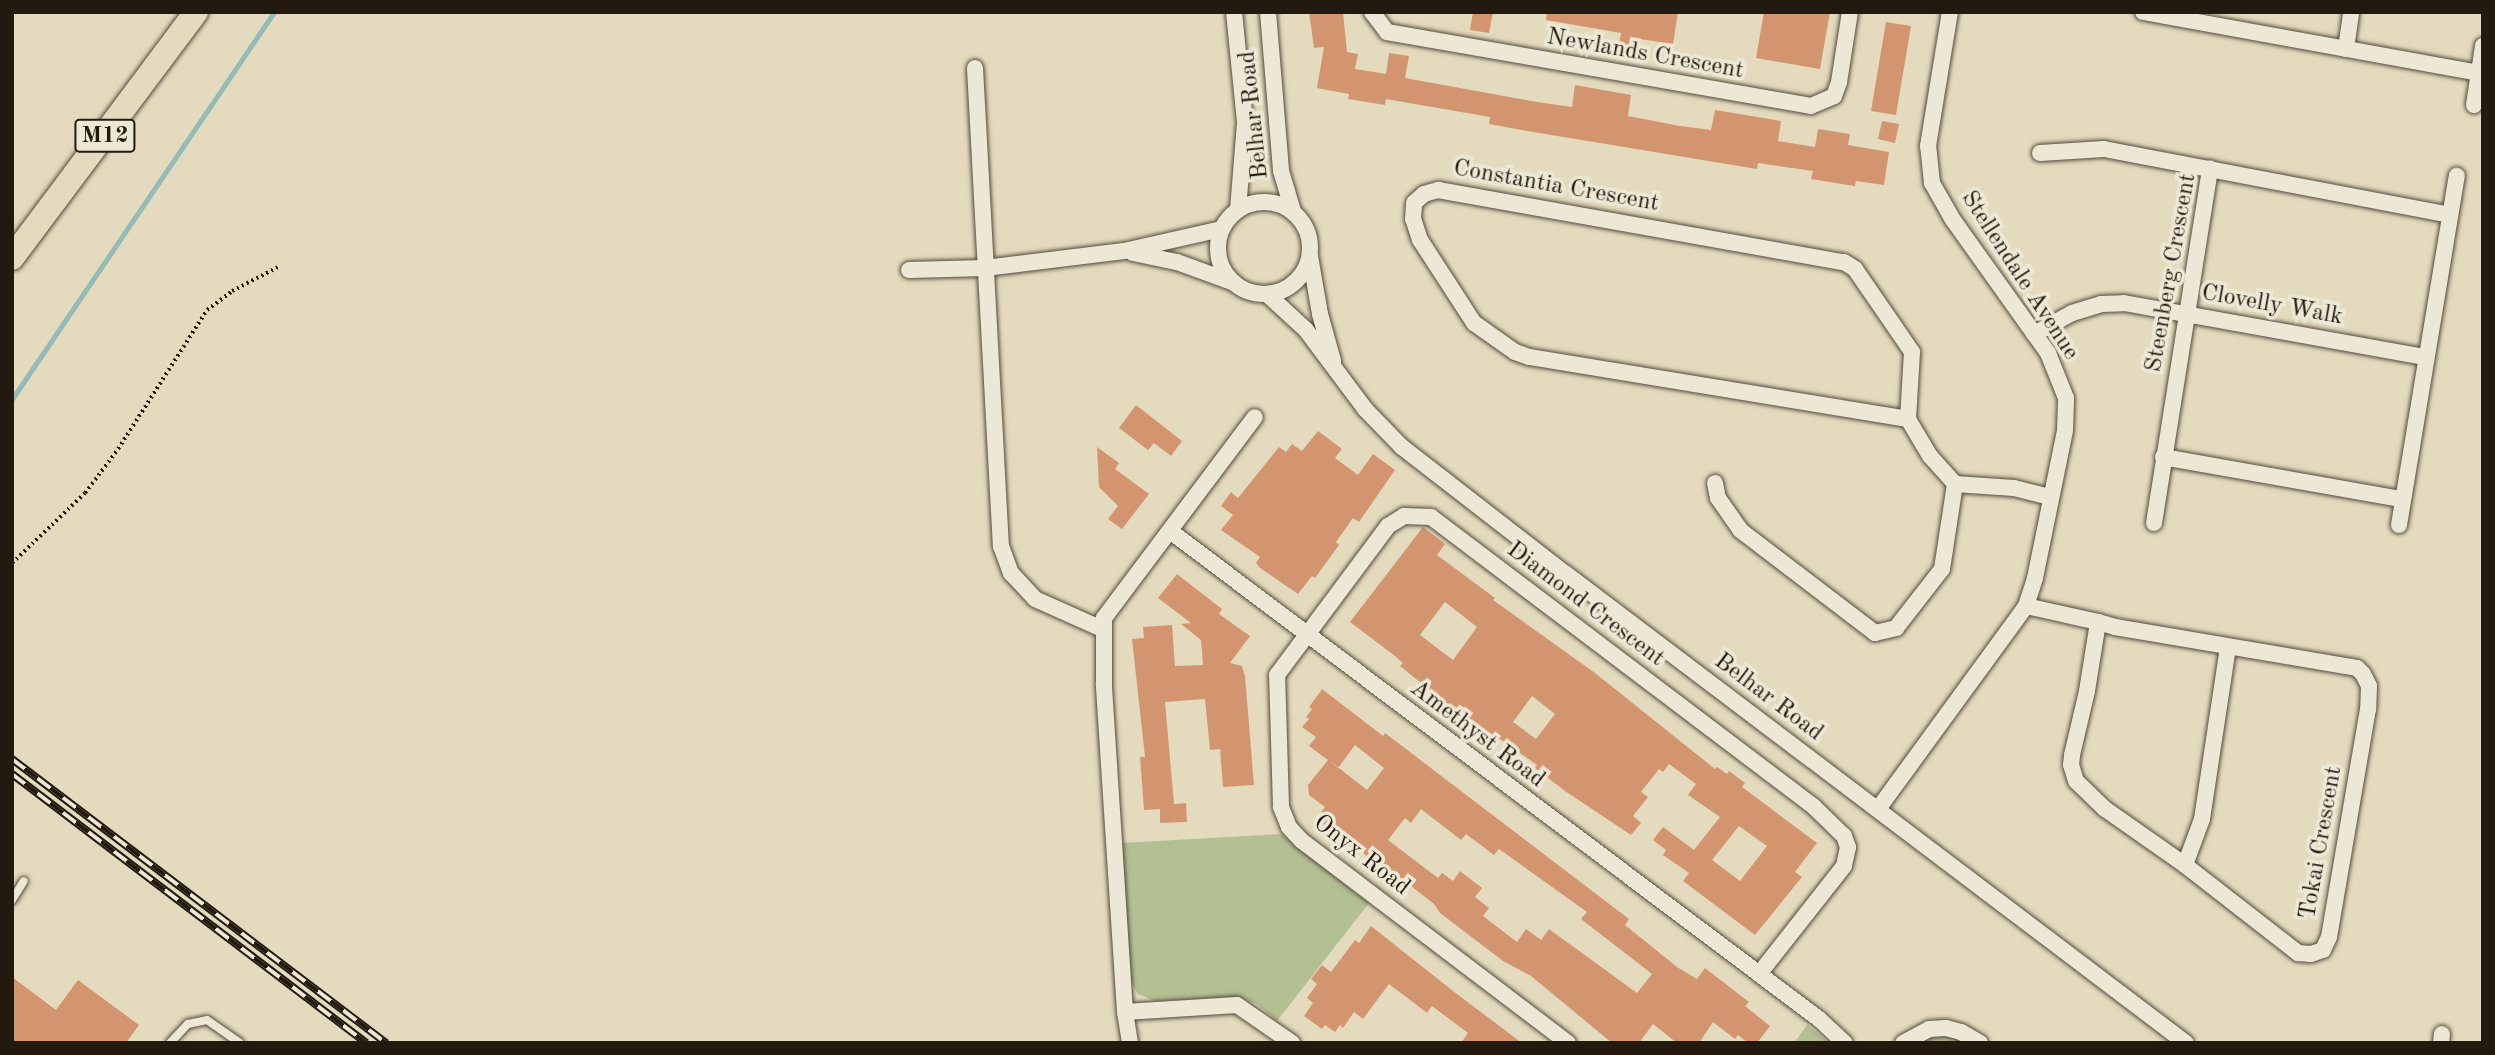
<!DOCTYPE html>
<html>
<head>
<meta charset="utf-8">
<style>
	body { margin:0 }
	#map { position:relative; width:2495px; height:1055px; overflow:hidden; background:#e4dbbe; font-family:"Old Standard TT",serif }
	div>[style] { position:absolute }
	[style*='--x'] { left:calc(var(--x)*1px); top:calc(var(--y)*1px); width:calc(var(--w)*1px); rotate:calc(var(--a)*1deg) }
	.green>* { inset:0; background:#b3c093 }
	.stream>* { height:5px; margin:-2.5px; padding:0 2.5px; transform-origin:2.5px; border-radius:2.5px; background:#96bab6 }
	.building>* { inset:0; background:#d3956f }
	.path>* { height:3.5px; margin-top:-1.75px; transform-origin:0; background:repeating-linear-gradient(90deg,#23190f 0 2px,transparent 0 5.5px) }
	.roads { filter:drop-shadow(0 0 2px #534a3b) drop-shadow(0 0 2px #534a3b) }
	.service>* { height:8px; margin:-4px; padding:0 4px; transform-origin:4px; border-radius:4px; background:#ede8d5 }
	.minor>* { height:16px; margin:-8px; padding:0 8px; transform-origin:8px; border-radius:8px; background:#ede8d5 }
	.minor>.ring { margin:-8px; padding:0; box-sizing:content-box; background:none; border:16px solid #ede8d5; border-radius:50% }
	.primary>* { height:24px; margin:-12px; padding:0 12px; transform-origin:12px; border-radius:12px; background:#e4dbbe }
	.rail>* { height:8px; margin-top:-4px; transform-origin:0; background:repeating-linear-gradient(90deg,#ede8d5 0 16px,#23190f 0 32px); box-sizing:border-box; border-block:2px solid #23190f }
	span { translate:-50% -50%; white-space:nowrap; text-align:center; line-height:1.15; -webkit-text-stroke:7px #ede8d5; paint-order:stroke }
	.shield-label span { padding:2px 5px; background:#ede8d5; border:2px solid; border-radius:5px; -webkit-text-stroke-width:0 }
	.shield-label { font-size:23px; color:#23190f; font-weight:700 }
	.street-label { font-size:24px; color:#23190f }
	.frame { position:absolute; inset:0; border:14px solid #23190f; pointer-events:none }
</style>
</head>
<body>
<div id="map">
	<div class="green">
		<i style="clip-path:polygon(1281px 834px,1369px 903px,1277px 1021px,1257px 1004px,1238px 997px,1155px 1001px,1138px 994px,1131px 982px,1122px 843px)"></i>
		<i style="clip-path:polygon(1807px 1025px,1829px 1043px,1794px 1043px)"></i>
		<i style="clip-path:polygon(1947px 1034px,1965px 1043px,1920px 1043px,1932px 1035px)"></i>
	</div>
	<div class="stream">
		<i style="--x:12;--y:399;--w:467;--a:-55.9"></i>
	</div>
	<div class="building">
		<i style="clip-path:polygon(1309px 12px,1343px 12px,1347px 52px,1358px 54px,1355px 69px,1386px 74px,1389px 53px,1409px 56px,1405px 78px,1537px 102px,1572px 107px,1575px 85px,1631px 95px,1628px 116px,1680px 126px,1711px 130px,1715px 110px,1781px 121px,1778px 141px,1815px 147px,1818px 129px,1850px 134px,1848px 145px,1889px 152px,1884px 185px,1856px 181px,1855px 186px,1835px 183px,1811px 179px,1813px 171px,1758px 163px,1757px 169px,1527px 131px,1489px 124px,1490px 117px,1386px 99px,1385px 105px,1348px 99px,1349px 94px,1317px 88px,1324px 47px,1314px 48px)"></i>
		<i style="clip-path:polygon(1473px 12px,1493px 12px,1489px 33px,1470px 30px)"></i>
		<i style="clip-path:polygon(1547px 12px,1678px 12px,1673px 44px,1640px 39px,1636px 58px,1617px 54px,1621px 33px,1546px 20px)"></i>
		<i style="clip-path:polygon(1764px 12px,1830px 12px,1820px 69px,1756px 58px)"></i>
		<i style="clip-path:polygon(1886px 22px,1911px 26px,1896px 115px,1871px 111px)"></i>
		<i style="clip-path:polygon(1882px 121px,1899px 124px,1895px 143px,1878px 139px)"></i>
		<i style="clip-path:polygon(1136px 405px,1182px 441px,1171px 456px,1154px 443px,1148px 450px,1119px 428px)"></i>
		<i style="clip-path:polygon(1318px 431px,1342px 449px,1335px 458px,1358px 475px,1373px 454px,1395px 470px,1359px 522px,1353px 518px,1336px 542px,1339px 545px,1315px 578px,1312px 576px,1298px 594px,1260px 568px,1256px 563px,1260px 557px,1221px 530px,1233px 515px,1221px 506px,1231px 492px,1238px 498px,1279px 447px,1286px 452px,1292px 444px,1302px 451px)"></i>
		<i style="clip-path:polygon(1097px 447px,1119px 463px,1115px 469px,1149px 494px,1122px 529px,1108px 519px,1118px 506px,1099px 487px)"></i>
		<i style="clip-path:polygon(evenodd,1423px 527px,1445px 544px,1437px 555px,1495px 598px,1493px 600px,1595px 673px,1715px 769px,1717px 767px,1727px 774px,1729px 771px,1745px 783px,1742px 787px,1817px 843px,1795px 872px,1802px 877px,1755px 935px,1683px 881px,1689px 873px,1663px 855px,1666px 850px,1653px 840px,1663px 827px,1694px 850px,1720px 817px,1688px 795px,1696px 784px,1669px 764px,1663px 772px,1659px 769px,1641px 792px,1648px 797px,1633px 816px,1641px 823px,1631px 835px,1565px 791px,1535px 768px,1537px 765px,1500px 739px,1498px 742px,1431px 691px,1400px 666px,1403px 663px,1395px 656px,1350px 622px,1423px 527px,1445px 602px,1477px 627px,1453px 660px,1420px 635px,1445px 602px,1423px 527px,1532px 696px,1555px 714px,1536px 739px,1513px 722px,1532px 696px,1423px 527px,1739px 826px,1767px 846px,1740px 881px,1712px 860px,1739px 826px)"></i>
		<i style="clip-path:polygon(1177px 574px,1222px 609px,1219px 614px,1250px 636px,1230px 663px,1242px 666px,1245px 676px,1254px 785px,1223px 787px,1220px 749px,1210px 750px,1205px 699px,1165px 702px,1174px 804px,1186px 803px,1187px 822px,1160px 823px,1160px 809px,1144px 810px,1140px 757px,1145px 757px,1132px 639px,1144px 638px,1143px 627px,1172px 625px,1175px 666px,1203px 665px,1201px 640px,1181px 624px,1191px 623px,1158px 598px)"></i>
		<i style="clip-path:polygon(evenodd,1322px 689px,1383px 736px,1385px 733px,1629px 919px,1625px 925px,1677px 967px,1697px 979px,1705px 968px,1749px 1002px,1745px 1006px,1770px 1026px,1757px 1043px,1748px 1043px,1738px 1035px,1735px 1039px,1713px 1022px,1699px 1043px,1677px 1043px,1653px 1024px,1639px 1043px,1612px 1043px,1531px 976px,1503px 961px,1440px 913px,1434px 904px,1374px 857px,1372px 860px,1348px 841px,1345px 844px,1317px 818px,1325px 807px,1309px 795px,1308px 785px,1328px 760px,1309px 746px,1316px 737px,1302px 727px,1309px 719px,1306px 717px,1312px 709px,1309px 707px,1322px 689px,1355px 745px,1384px 768px,1367px 790px,1330px 761px,1338px 768px,1355px 745px,1322px 689px,1421px 809px,1461px 840px,1466px 834px,1494px 855px,1499px 849px,1587px 912px,1581px 919px,1652px 974px,1637px 993px,1549px 929px,1541px 940px,1526px 929px,1517px 942px,1483px 916px,1489px 908px,1475px 897px,1482px 888px,1460px 871px,1453px 881px,1442px 873px,1438px 878px,1388px 840px,1405px 818px,1411px 823px,1421px 809px)"></i>
		<i style="clip-path:polygon(1371px 926px,1453px 991px,1522px 1043px,1461px 1043px,1468px 1033px,1432px 1006px,1427px 1013px,1389px 984px,1363px 1019px,1354px 1012px,1343px 1028px,1340px 1025px,1335px 1032px,1325px 1025px,1322px 1029px,1304px 1016px,1313px 1003px,1307px 998px,1317px 984px,1311px 979px,1322px 965px,1331px 972px,1355px 940px,1359px 943px)"></i>
		<i style="clip-path:polygon(12px 977px,56px 1010px,78px 980px,139px 1025px,126px 1043px,12px 1043px)"></i>
	</div>
	<div class="path">
		<i style="--x:12;--y:563;--w:101;--a:-43.8"></i>
		<i style="--x:85;--y:493;--w:55;--a:-53.1"></i>
		<i style="--x:118;--y:449;--w:165;--a:-57.4"></i>
		<i style="--x:207;--y:310;--w:31;--a:-37"></i>
		<i style="--x:232;--y:291;--w:54;--a:-27.5"></i>
	</div>
	<div class="roads">
		<div class="service">
			<i style="--x:12;--y:900;--w:22;--a:-58"></i>
			<i style="--x:170;--y:1043;--w:26;--a:-47"></i>
			<i style="--x:188;--y:1024;--w:19;--a:-12"></i>
			<i style="--x:207;--y:1020;--w:40;--a:34.9"></i>
		</div>
		<div class="minor">
			<i style="--x:1234;--y:12;--w:112;--a:84.3"></i>
			<i style="--x:1245;--y:123;--w:87;--a:94.6"></i>
			<i style="--x:1268;--y:12;--w:160;--a:85.3"></i>
			<i style="--x:1281;--y:171;--w:42;--a:73.3"></i>
			<i style="--x:1372;--y:12;--w:25;--a:53"></i>
			<i style="--x:1387;--y:32;--w:430;--a:9.9"></i>
			<i style="--x:1811;--y:106;--w:25;--a:-23"></i>
			<i style="--x:1834;--y:96;--w:15;--a:-70"></i>
			<i style="--x:1839;--y:82;--w:71;--a:-81.1"></i>
			<i style="--x:2143;--y:12;--w:341;--a:10.3"></i>
			<i style="--x:2346;--y:49;--w:37;--a:-82"></i>
			<i style="--x:975;--y:68;--w:479;--a:86.9"></i>
			<i style="--x:1001;--y:546;--w:29;--a:70"></i>
			<i style="--x:1011;--y:573;--w:35;--a:47"></i>
			<i style="--x:1035;--y:599;--w:73;--a:24.1"></i>
			<i style="--x:2474;--y:105;--w:60;--a:-81.3"></i>
			<i style="--x:2040;--y:153;--w:64;--a:-3.6"></i>
			<i style="--x:2104;--y:149;--w:352;--a:10.8"></i>
			<i class="ring" style="left:1218px;top:202px;width:76px;height:76px"></i>
			<i style="--x:1133;--y:253;--w:45;--a:11.6"></i>
			<i style="--x:1177;--y:262;--w:59;--a:20"></i>
			<i style="--x:1310;--y:256;--w:59;--a:80.2"></i>
			<i style="--x:1320;--y:314;--w:49;--a:74.5"></i>
			<i style="--x:909;--y:270;--w:76;--a:-1.5"></i>
			<i style="--x:985;--y:268;--w:140;--a:-7"></i>
			<i style="--x:1124;--y:251;--w:100;--a:-12.7"></i>
			<i style="--x:1267;--y:294;--w:53;--a:42.7"></i>
			<i style="--x:1306;--y:330;--w:99;--a:53.2"></i>
			<i style="--x:1365;--y:409;--w:53;--a:45.8"></i>
			<i style="--x:1402;--y:447;--w:207;--a:37.8"></i>
			<i style="--x:1566;--y:574;--w:777;--a:37.11"></i>
			<i style="--x:2034;--y:334;--w:43;--a:-28.9"></i>
			<i style="--x:2072;--y:313;--w:30;--a:-17"></i>
			<i style="--x:2101;--y:304;--w:23;--a:-2"></i>
			<i style="--x:2124;--y:303;--w:306;--a:10.2"></i>
			<i style="--x:1908;--y:419;--w:384;--a:-170.7"></i>
			<i style="--x:1529;--y:357;--w:15;--a:-160"></i>
			<i style="--x:1515;--y:352;--w:50;--a:-144.7"></i>
			<i style="--x:1474;--y:323;--w:99;--a:-123"></i>
			<i style="--x:1420;--y:240;--w:22;--a:-108"></i>
			<i style="--x:1413;--y:219;--w:16;--a:-86"></i>
			<i style="--x:1414;--y:203;--w:13;--a:-42"></i>
			<i style="--x:1424;--y:194;--w:15;--a:-16"></i>
			<i style="--x:1438;--y:190;--w:412;--a:10.1"></i>
			<i style="--x:1844;--y:262;--w:13;--a:32"></i>
			<i style="--x:1855;--y:269;--w:101;--a:55.5"></i>
			<i style="--x:1912;--y:352;--w:67;--a:93.4"></i>
			<i style="--x:1908;--y:419;--w:43;--a:59.3"></i>
			<i style="--x:1930;--y:456;--w:38;--a:48"></i>
			<i style="--x:1955;--y:484;--w:59;--a:3.9"></i>
			<i style="--x:2014;--y:488;--w:37;--a:14"></i>
			<i style="--x:2163;--y:457;--w:242;--a:10"></i>
			<i style="--x:1715;--y:483;--w:15;--a:79"></i>
			<i style="--x:1718;--y:498;--w:39;--a:55"></i>
			<i style="--x:1740;--y:530;--w:170;--a:37.3"></i>
			<i style="--x:1875;--y:633;--w:22;--a:-13"></i>
			<i style="--x:1896;--y:628;--w:75;--a:-52.1"></i>
			<i style="--x:1942;--y:569;--w:86;--a:-81.3"></i>
			<i style="--x:2154;--y:523;--w:359;--a:-81"></i>
			<i style="--x:2399;--y:525;--w:354;--a:-80.6"></i>
			<i style="--x:1170;--y:531;--w:812;--a:36.94"></i>
			<i style="--x:1819;--y:1019;--w:35;--a:43"></i>
			<i style="--x:2026;--y:606;--w:74;--a:12.5"></i>
			<i style="--x:2098;--y:622;--w:18;--a:16"></i>
			<i style="--x:2115;--y:627;--w:245;--a:9.6"></i>
			<i style="--x:2357;--y:668;--w:8;--a:45"></i>
			<i style="--x:2363;--y:674;--w:13;--a:63"></i>
			<i style="--x:2369;--y:686;--w:23;--a:92"></i>
			<i style="--x:2368;--y:709;--w:231;--a:99.7"></i>
			<i style="--x:2329;--y:937;--w:14;--a:115"></i>
			<i style="--x:2323;--y:950;--w:13;--a:162"></i>
			<i style="--x:2311;--y:954;--w:13;--a:-176"></i>
			<i style="--x:2298;--y:953;--w:143;--a:-142.1"></i>
			<i style="--x:2185;--y:865;--w:98;--a:-145"></i>
			<i style="--x:2105;--y:809;--w:40;--a:-136"></i>
			<i style="--x:2076;--y:781;--w:17;--a:-107"></i>
			<i style="--x:2071;--y:765;--w:10;--a:-84"></i>
			<i style="--x:2072;--y:755;--w:66;--a:-76.8"></i>
			<i style="--x:2087;--y:691;--w:70;--a:-80.9"></i>
			<i style="--x:1878;--y:809;--w:251;--a:-53.9"></i>
			<i style="--x:2026;--y:606;--w:29;--a:-72"></i>
			<i style="--x:2035;--y:578;--w:151;--a:-78.5"></i>
			<i style="--x:2065;--y:430;--w:32;--a:-88"></i>
			<i style="--x:2066;--y:398;--w:48;--a:-111.8"></i>
			<i style="--x:2048;--y:353;--w:163;--a:-125.5"></i>
			<i style="--x:1953;--y:220;--w:43;--a:-119.6"></i>
			<i style="--x:1932;--y:183;--w:37;--a:-96"></i>
			<i style="--x:1928;--y:146;--w:136;--a:-80.7"></i>
			<i style="--x:2185;--y:865;--w:49;--a:-69.7"></i>
			<i style="--x:2202;--y:819;--w:174;--a:-81.4"></i>
			<i style="--x:1125;--y:1012;--w:112;--a:-3.6"></i>
			<i style="--x:1237;--y:1005;--w:67;--a:34.6"></i>
			<i style="--x:1130;--y:1043;--w:31;--a:-99"></i>
			<i style="--x:1125;--y:1012;--w:330;--a:-93.7"></i>
			<i style="--x:1104;--y:683;--w:65;--a:-90"></i>
			<i style="--x:1104;--y:618;--w:251;--a:-53.1"></i>
			<i style="--x:1568;--y:1043;--w:335;--a:-142.8"></i>
			<i style="--x:1301;--y:840;--w:18;--a:-133"></i>
			<i style="--x:1289;--y:827;--w:22;--a:-112"></i>
			<i style="--x:1281;--y:807;--w:132;--a:-91.7"></i>
			<i style="--x:1277;--y:675;--w:186;--a:-53.3"></i>
			<i style="--x:1388;--y:526;--w:19;--a:-32"></i>
			<i style="--x:1404;--y:516;--w:27;--a:2"></i>
			<i style="--x:1431;--y:517;--w:479;--a:37.1"></i>
			<i style="--x:1813;--y:806;--w:43;--a:44.1"></i>
			<i style="--x:1844;--y:836;--w:12;--a:70"></i>
			<i style="--x:1848;--y:847;--w:19;--a:102"></i>
			<i style="--x:1844;--y:866;--w:137;--a:128.2"></i>
			<i style="--x:1903;--y:1043;--w:30;--a:-28"></i>
			<i style="--x:1929;--y:1029;--w:17;--a:-3"></i>
			<i style="--x:1946;--y:1028;--w:16;--a:15"></i>
			<i style="--x:1961;--y:1032;--w:22;--a:30"></i>
			<i style="--x:2441;--y:1043;--w:9;--a:-84"></i>
		</div>
		<div class="primary">
			<i style="--x:12;--y:258;--w:307;--a:-53.2"></i>
		</div>
	</div>
	<div class="rail">
		<i style="--x:12;--y:759;--w:470;--a:37.2"></i>
		<i style="--x:12;--y:774;--w:445;--a:37.2"></i>
	</div>
	<div class="shield-label">
		<span style="left:105px;top:136px">M12</span>
	</div>
	<div class="street-label">
		<span style="left:1645px;top:55px;rotate:10deg">Newlands Crescent</span>
		<span style="left:1255px;top:115px;rotate:-96deg">Belhar Road</span>
		<span style="left:1556px;top:187px;rotate:10deg">Constantia Crescent</span>
		<span style="left:2172px;top:273px;rotate:-80deg">Steenberg Crescent</span>
		<span style="left:2019px;top:276px;rotate:57deg">Stellendale Avenue</span>
		<span style="left:2272px;top:306px;rotate:10deg">Clovelly Walk</span>
		<span style="left:1585px;top:605px;rotate:37deg">Diamond Crescent</span>
		<span style="left:1768px;top:698px;rotate:37deg">Belhar Road</span>
		<span style="left:1477px;top:735px;rotate:37deg">Amethyst Road</span>
		<span style="left:2322px;top:843px;rotate:-80deg">Tokai Crescent</span>
		<span style="left:1361px;top:856px;rotate:38deg">Onyx Road</span>
	</div>
	<div class="frame"></div>
</div>
</body>
</html>
